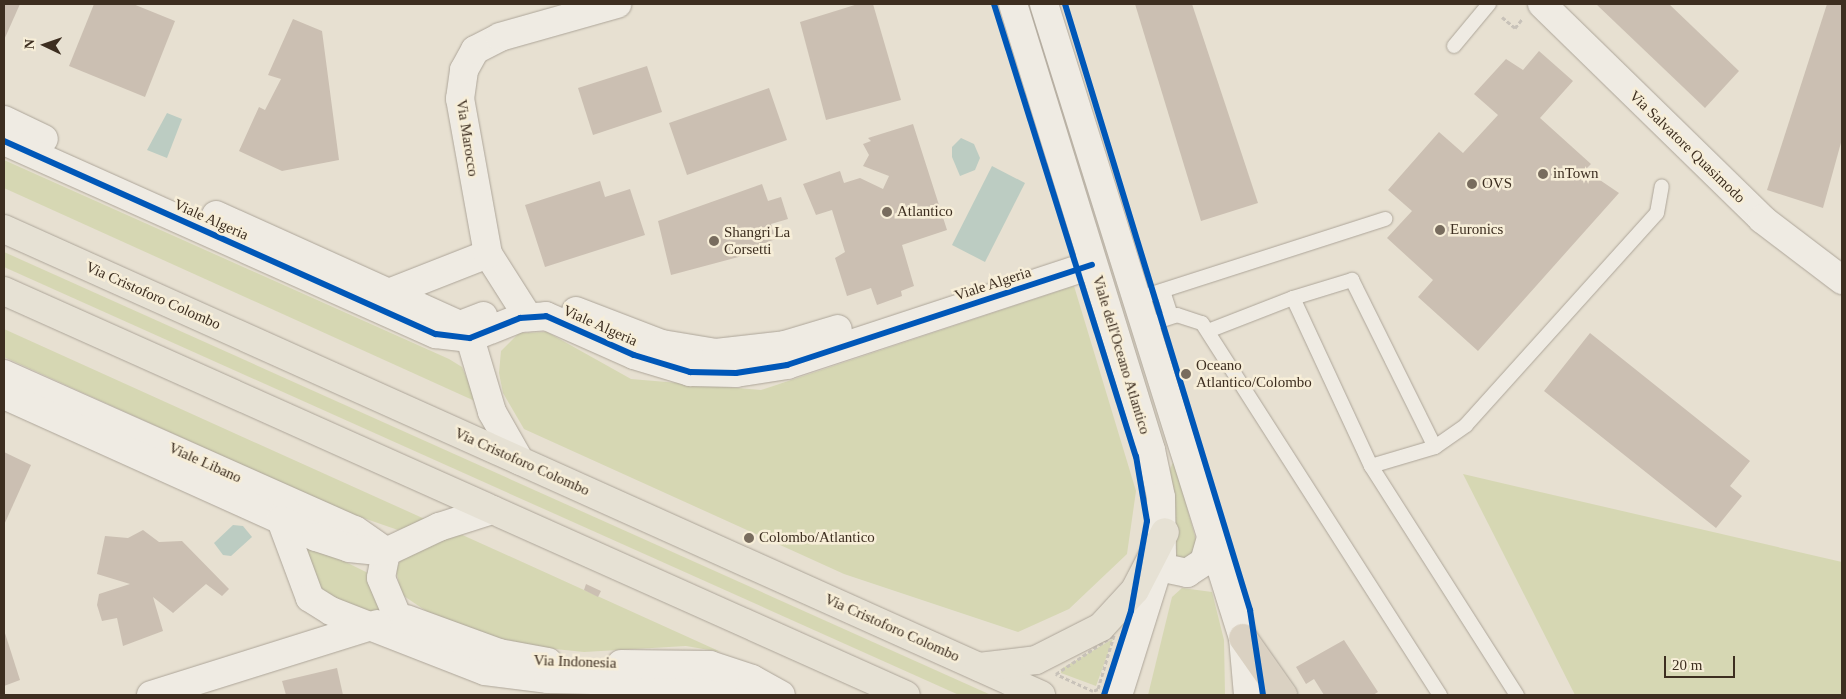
<!DOCTYPE html>
<html>
<head>
<meta charset="utf-8">
<style>
	body { margin:0 }
	#map { position:relative; width:1846px; height:699px; overflow:hidden; background:#e7e0d1; font-family:"Times New Roman",serif }
	div>[style] { position:absolute }
	[style*='--x'] { left:calc(var(--x)*1px); top:calc(var(--y)*1px); width:calc(var(--w)*1px); rotate:calc(var(--a)*1deg) }
	.green>* { inset:0; background:#d6d7b3 }
	.water>* { inset:0; background:#bcccc2 }
	.building>* { inset:0; background:#cbbfb2 }
	.path>* { height:3px; margin-top:-1.5px; transform-origin:0; background:repeating-linear-gradient(90deg,#c8c2b9 0 4px,transparent 0 6.5px) }
	.roads { filter:drop-shadow(0 0 1px #ada599) drop-shadow(0 0 1px #ada599) }
	.lane>* { height:14px; margin:-7px; padding:0 7px; transform-origin:7px; border-radius:7px; background:#efebe3 }
	.street>* { height:28px; margin:-14px; padding:0 14px; transform-origin:14px; border-radius:14px; background:#efebe3 }
	.secondary>* { height:28px; margin:-14px; padding:0 14px; transform-origin:14px; border-radius:14px; background:#efebe3 }
	.primary>* { height:28px; margin:-14px; padding:0 14px; transform-origin:14px; border-radius:14px; background:#e6e1d4 }
	.highway>* { height:28px; margin:-14px; padding:0 14px; transform-origin:14px; border-radius:14px; background:#dad1c2 }
	.cycleway>* { height:6px; margin:-3px; padding:0 3px; transform-origin:3px; border-radius:3px; background:#0057b8 }
	.dots>* { width:14px; height:14px; translate:-50% -50%; box-sizing:border-box; border:2px solid #f7eed8; border-radius:50% }
	span { translate:-50% -50%; white-space:nowrap; text-align:center; line-height:1.15; -webkit-text-stroke:5px #f7eed8; paint-order:stroke }
	.street-label { font-size:15px; color:#3d2e20 }
	.poi-label { font-size:15px; color:#3d2e20 }
	.left { translate:0 -50%; text-align:left }
	.frame { position:absolute; inset:0; border:5px solid #3d2e20; pointer-events:none }
	.north { position:absolute; left:20px; top:20px; width:50px; height:50px; -webkit-text-stroke:4px #f7eed8; paint-order:stroke; rotate:273deg; font-size:14px; font-weight:700; line-height:20px; text-align:center; color:#3d2e20 }
	.north::after { content:''; display:block; margin:auto; width:18px; height:22px; background:#3d2e20; clip-path:polygon(50% 0,100% 100%,50% 72%,0 100%) }
	.scale { position:absolute; left:1664px; top:656px; width:71px; height:22px; box-sizing:border-box; border:2px solid #3d2e20; border-top:0; padding-left:6px; font-size:15px; line-height:18px; white-space:nowrap; color:#3d2e20; -webkit-text-stroke:4px #f7eed8; paint-order:stroke }
</style>
</head>
<body>
<div id="map">
	<div class="green">
		<i style="clip-path:polygon(4px 160px,449px 359px,462px 367px,477px 402px,4px 188px)"></i>
		<i style="clip-path:polygon(4px 252px,991px 695px,959px 695px,4px 267px)"></i>
		<i style="clip-path:polygon(1074px 286px,1136px 491px,1127px 554px,1069px 609px,1018px 632px,844px 574px,524px 429px,503px 393px,499px 373px,501px 351px,519px 333px,547px 332px,631px 379px,761px 390px)"></i>
		<i style="clip-path:polygon(4px 329px,203px 419px,427px 520px,398px 530px,346px 512px,4px 357px)"></i>
		<i style="clip-path:polygon(1174px 460px,1199px 551px,1185px 560px,1177px 560px,1170px 469px)"></i>
		<i style="clip-path:polygon(1463px 474px,1842px 562px,1842px 695px,1575px 695px)"></i>
		<i style="clip-path:polygon(458px 533px,573px 585px,721px 652px,686px 646px,584px 652px,545px 648px,480px 634px,432px 615px,401px 594px,396px 569px,403px 556px)"></i>
		<i style="clip-path:polygon(303px 541px,368px 573px,382px 613px,371px 614px,316px 589px)"></i>
		<i style="clip-path:polygon(1182px 588px,1212px 592px,1224px 640px,1225px 695px,1148px 695px,1172px 597px)"></i>
		<i style="clip-path:polygon(1113px 639px,1096px 686px,1061px 673px,1061px 669px)"></i>
	</div>
	<div class="water">
		<i style="clip-path:polygon(167px 113px,182px 119px,167px 158px,147px 150px)"></i>
		<i style="clip-path:polygon(961px 138px,974px 144px,980px 158px,975px 170px,960px 176px,952px 157px,952px 147px)"></i>
		<i style="clip-path:polygon(992px 166px,1025px 183px,985px 262px,952px 245px)"></i>
		<i style="clip-path:polygon(233px 525px,243px 526px,252px 537px,231px 556px,223px 555px,214px 543px)"></i>
	</div>
	<div class="building">
		<i style="clip-path:polygon(4px 4px,20px 4px,4px 40px)"></i>
		<i style="clip-path:polygon(94px 4px,133px 4px,175px 21px,145px 97px,69px 66px)"></i>
		<i style="clip-path:polygon(858px 4px,873px 4px,901px 100px,826px 120px,800px 22px)"></i>
		<i style="clip-path:polygon(1135px 4px,1192px 4px,1258px 203px,1201px 221px)"></i>
		<i style="clip-path:polygon(1596px 4px,1669px 4px,1739px 71px,1705px 108px)"></i>
		<i style="clip-path:polygon(1827px 4px,1842px 4px,1842px 139px,1823px 208px,1767px 190px)"></i>
		<i style="clip-path:polygon(293px 19px,322px 31px,339px 160px,282px 171px,239px 151px,259px 107px,265px 110px,281px 79px,268px 75px)"></i>
		<i style="clip-path:polygon(1539px 51px,1573px 81px,1540px 118px,1591px 164px,1585px 170px,1619px 193px,1478px 351px,1418px 297px,1433px 280px,1387px 238px,1412px 211px,1388px 190px,1439px 132px,1463px 153px,1498px 115px,1474px 94px,1506px 59px,1523px 70px)"></i>
		<i style="clip-path:polygon(647px 66px,662px 112px,593px 135px,578px 88px)"></i>
		<i style="clip-path:polygon(769px 88px,787px 140px,687px 175px,669px 123px)"></i>
		<i style="clip-path:polygon(913px 124px,947px 230px,902px 245px,914px 286px,901px 291px,902px 296px,877px 305px,871px 288px,847px 296px,835px 258px,845px 252px,832px 210px,816px 215px,803px 184px,840px 171px,844px 183px,860px 178px,883px 189px,889px 176px,863px 166px,869px 155px,863px 144px,871px 141px,868px 138px)"></i>
		<i style="clip-path:polygon(600px 181px,605px 197px,630px 189px,645px 235px,545px 267px,525px 205px)"></i>
		<i style="clip-path:polygon(762px 184px,768px 201px,781px 197px,788px 219px,771px 224px,776px 239px,759px 245px,761px 251px,671px 275px,658px 221px)"></i>
		<i style="clip-path:polygon(1590px 333px,1750px 461px,1730px 486px,1742px 496px,1716px 528px,1544px 391px)"></i>
		<i style="clip-path:polygon(4px 452px,31px 465px,4px 525px)"></i>
		<i style="clip-path:polygon(143px 530px,159px 542px,182px 541px,229px 589px,222px 596px,206px 584px,173px 613px,153px 597px,163px 631px,123px 646px,117px 618px,102px 621px,97px 605px,99px 594px,130px 584px,97px 574px,105px 536px,128px 538px)"></i>
		<i style="clip-path:polygon(586px 584px,601px 591px,598px 597px,584px 590px)"></i>
		<i style="clip-path:polygon(4px 630px,20px 680px,4px 686px)"></i>
		<i style="clip-path:polygon(1344px 640px,1378px 692px,1373px 695px,1324px 695px,1314px 679px,1306px 684px,1296px 667px)"></i>
		<i style="clip-path:polygon(337px 668px,343px 695px,286px 695px,282px 681px)"></i>
	</div>
	<div class="path">
		<i style="--x:1502;--y:17;--w:17;--a:40"></i>
		<i style="--x:1515;--y:28;--w:11;--a:-52"></i>
		<i style="--x:1114;--y:635;--w:56;--a:106.5"></i>
		<i style="--x:1098;--y:689;--w:5;--a:158"></i>
		<i style="--x:1093;--y:691;--w:41;--a:-155.3"></i>
		<i style="--x:1056;--y:674;--w:70;--a:-33.9"></i>
	</div>
	<div class="roads">
		<div class="lane">
			<i style="--x:1454;--y:46;--w:55;--a:-50.2"></i>
			<i style="--x:1163;--y:291;--w:26;--a:72"></i>
			<i style="--x:1293;--y:298;--w:62;--a:-17"></i>
			<i style="--x:1352;--y:280;--w:186;--a:63.6"></i>
			<i style="--x:1136;--y:299;--w:262;--a:-17.8"></i>
			<i style="--x:1144;--y:326;--w:35;--a:-18"></i>
			<i style="--x:1177;--y:315;--w:26;--a:18"></i>
			<i style="--x:1202;--y:323;--w:442;--a:57.4"></i>
			<i style="--x:1208;--y:331;--w:91;--a:-21.2"></i>
			<i style="--x:1293;--y:298;--w:185;--a:65.1"></i>
			<i style="--x:1371;--y:466;--w:272;--a:57.5"></i>
			<i style="--x:1371;--y:466;--w:67;--a:-16.5"></i>
			<i style="--x:1435;--y:447;--w:38;--a:-35"></i>
			<i style="--x:1466;--y:425;--w:285;--a:-48"></i>
			<i style="--x:1657;--y:213;--w:27;--a:-80"></i>
		</div>
		<div class="street">
			<i style="--x:1542;--y:4;--w:308;--a:44.3"></i>
			<i style="--x:1762;--y:219;--w:101;--a:37.3"></i>
			<i style="--x:4;--y:120;--w:44;--a:25.4"></i>
			<i style="--x:4;--y:141;--w:473;--a:24.1"></i>
			<i style="--x:436;--y:334;--w:34;--a:7"></i>
			<i style="--x:470;--y:338;--w:54;--a:-21.8"></i>
			<i style="--x:520;--y:318;--w:26;--a:-4"></i>
			<i style="--x:546;--y:316;--w:96;--a:23.9"></i>
			<i style="--x:634;--y:355;--w:59;--a:16.9"></i>
			<i style="--x:690;--y:372;--w:46;--a:1.2"></i>
			<i style="--x:736;--y:373;--w:52;--a:-8.9"></i>
			<i style="--x:787;--y:365;--w:321;--a:-18.2"></i>
			<i style="--x:216;--y:215;--w:268;--a:24.3"></i>
			<i style="--x:460;--y:325;--w:25;--a:-21"></i>
			<i style="--x:488;--y:254;--w:75;--a:57.6"></i>
			<i style="--x:386;--y:300;--w:9;--a:-58"></i>
			<i style="--x:391;--y:292;--w:104;--a:-21.4"></i>
			<i style="--x:488;--y:254;--w:158;--a:-100.2"></i>
			<i style="--x:460;--y:99;--w:29;--a:-82"></i>
			<i style="--x:464;--y:70;--w:23;--a:-61"></i>
			<i style="--x:475;--y:50;--w:28;--a:-27"></i>
			<i style="--x:500;--y:37;--w:122;--a:-15.8"></i>
			<i style="--x:576;--y:311;--w:92;--a:21"></i>
			<i style="--x:662;--y:344;--w:55;--a:9.5"></i>
			<i style="--x:716;--y:353;--w:69;--a:-6.6"></i>
			<i style="--x:785;--y:345;--w:55;--a:-16.8"></i>
			<i style="--x:460;--y:325;--w:16;--a:52"></i>
			<i style="--x:470;--y:338;--w:77;--a:73.4"></i>
			<i style="--x:492;--y:412;--w:56;--a:60.3"></i>
			<i style="--x:4;--y:374;--w:384;--a:24"></i>
			<i style="--x:355;--y:530;--w:38;--a:35"></i>
			<i style="--x:386;--y:552;--w:26;--a:101"></i>
			<i style="--x:381;--y:578;--w:39;--a:67"></i>
			<i style="--x:4;--y:395;--w:304;--a:24.3"></i>
			<i style="--x:281;--y:520;--w:83;--a:69.6"></i>
			<i style="--x:310;--y:598;--w:25;--a:32"></i>
			<i style="--x:331;--y:611;--w:165;--a:21.3"></i>
			<i style="--x:485;--y:671;--w:64;--a:7.2"></i>
			<i style="--x:548;--y:679;--w:132;--a:1.3"></i>
			<i style="--x:680;--y:682;--w:65;--a:11.5"></i>
			<i style="--x:286;--y:511;--w:10;--a:119"></i>
			<i style="--x:281;--y:520;--w:39;--a:26"></i>
			<i style="--x:316;--y:537;--w:35;--a:18"></i>
			<i style="--x:349;--y:548;--w:37;--a:6"></i>
			<i style="--x:386;--y:552;--w:59;--a:-25.3"></i>
			<i style="--x:439;--y:527;--w:56;--a:-17.8"></i>
			<i style="--x:1159;--y:567;--w:29;--a:12"></i>
			<i style="--x:1187;--y:573;--w:20;--a:-33"></i>
			<i style="--x:1204;--y:562;--w:22;--a:-74"></i>
			<i style="--x:406;--y:619;--w:99;--a:20.1"></i>
			<i style="--x:499;--y:653;--w:50;--a:10.4"></i>
			<i style="--x:621;--y:664;--w:89;--a:0.6"></i>
			<i style="--x:710;--y:665;--w:44;--a:18.4"></i>
			<i style="--x:752;--y:679;--w:33;--a:29"></i>
			<i style="--x:151;--y:695;--w:237;--a:-17.4"></i>
		</div>
		<div class="secondary">
			<i style="--x:1013;--y:4;--w:467;--a:72.8"></i>
			<i style="--x:1151;--y:450;--w:48;--a:78"></i>
			<i style="--x:1161;--y:497;--w:58;--a:89"></i>
			<i style="--x:1162;--y:555;--w:147;--a:107.4"></i>
			<i style="--x:1044;--y:4;--w:664;--a:72.57"></i>
			<i style="--x:1243;--y:638;--w:57;--a:85"></i>
		</div>
		<div class="primary">
			<i style="--x:4;--y:229;--w:1137;--a:24.2"></i>
			<i style="--x:4;--y:291;--w:988;--a:24.13"></i>
			<i style="--x:979;--y:667;--w:57;--a:-7"></i>
			<i style="--x:1036;--y:660;--w:73;--a:-26.9"></i>
			<i style="--x:1101;--y:627;--w:50;--a:-47.4"></i>
			<i style="--x:1135;--y:590;--w:65;--a:-62.7"></i>
		</div>
		<div class="highway">
			<i style="--x:1243;--y:638;--w:70;--a:54.9"></i>
		</div>
	</div>
	<div class="cycleway">
		<i style="--x:994;--y:4;--w:474;--a:72.6"></i>
		<i style="--x:1136;--y:456;--w:66;--a:80.4"></i>
		<i style="--x:1147;--y:521;--w:91;--a:100.1"></i>
		<i style="--x:1131;--y:611;--w:88;--a:107.8"></i>
		<i style="--x:1065;--y:4;--w:634;--a:73.02"></i>
		<i style="--x:1250;--y:610;--w:86;--a:81.3"></i>
		<i style="--x:4;--y:141;--w:473;--a:24.1"></i>
		<i style="--x:436;--y:334;--w:34;--a:7"></i>
		<i style="--x:470;--y:338;--w:54;--a:-21.8"></i>
		<i style="--x:520;--y:318;--w:26;--a:-4"></i>
		<i style="--x:546;--y:316;--w:96;--a:23.9"></i>
		<i style="--x:634;--y:355;--w:59;--a:16.9"></i>
		<i style="--x:690;--y:372;--w:46;--a:1.2"></i>
		<i style="--x:736;--y:373;--w:52;--a:-8.9"></i>
		<i style="--x:787;--y:365;--w:321;--a:-18.2"></i>
	</div>
	<div class="dots">
		<i style="left:1543px;top:174px;background:#786c5e"></i>
		<i style="left:1472px;top:184px;background:#786c5e"></i>
		<i style="left:887px;top:212px;background:#786c5e"></i>
		<i style="left:1440px;top:230px;background:#786c5e"></i>
		<i style="left:714px;top:241px;background:#786c5e"></i>
		<i style="left:1186px;top:374px;background:#786c5e"></i>
		<i style="left:749px;top:538px;background:#786c5e"></i>
	</div>
	<div class="street-label">
		<span style="left:467px;top:138px;rotate:81deg">Via Marocco</span>
		<span style="left:1687px;top:147px;rotate:44deg">Via Salvatore Quasimodo</span>
		<span style="left:211px;top:220px;rotate:24deg">Viale Algeria</span>
		<span style="left:993px;top:284px;rotate:-18deg">Viale Algeria</span>
		<span style="left:153px;top:296px;rotate:24deg">Via Cristoforo Colombo</span>
		<span style="left:600px;top:326px;rotate:24deg">Viale Algeria</span>
		<span style="left:1121px;top:355px;rotate:73deg">Viale dell'Oceano Atlantico</span>
		<span style="left:522px;top:462px;rotate:24deg">Via Cristoforo Colombo</span>
		<span style="left:205px;top:463px;rotate:24deg">Viale Libano</span>
		<span style="left:892px;top:628px;rotate:24deg">Via Cristoforo Colombo</span>
		<span style="left:575px;top:662px;rotate:2deg">Via Indonesia</span>
	</div>
	<div class="poi-label">
		<span class="left" style="left:1553px;top:174px">inTown</span>
		<span class="left" style="left:1482px;top:184px">OVS</span>
		<span class="left" style="left:897px;top:212px">Atlantico</span>
		<span class="left" style="left:1450px;top:230px">Euronics</span>
		<span class="left" style="left:724px;top:241px">Shangri La<br>Corsetti</span>
		<span class="left" style="left:1196px;top:374px">Oceano<br>Atlantico/Colombo</span>
		<span class="left" style="left:759px;top:538px">Colombo/Atlantico</span>
	</div>
	<div class="frame"></div>
	<div class="north">N</div>
	<div class="scale">20 m</div>
</div>
</body>
</html>
